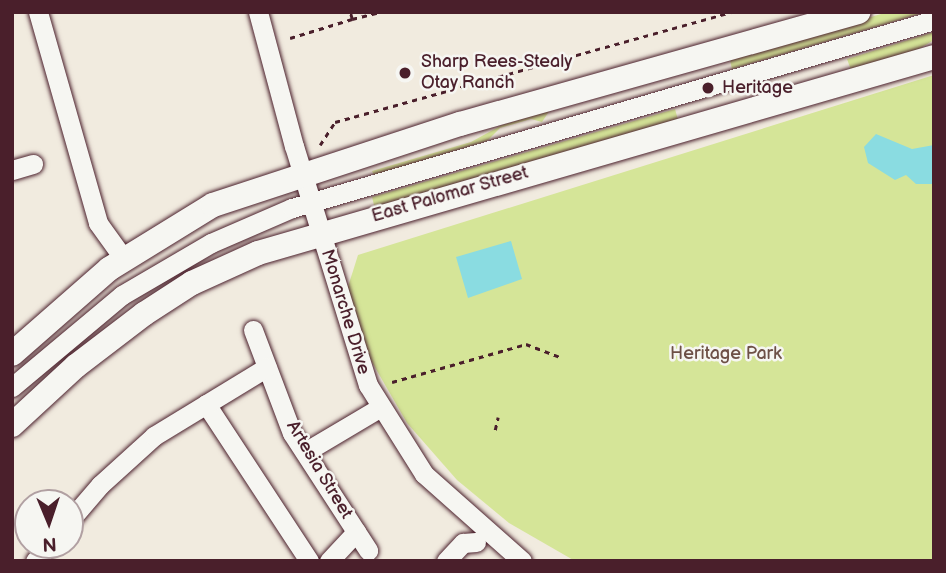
<!DOCTYPE html>
<html>
<head>
<meta charset="utf-8">
<style>
	body { margin:0 }
	#map { position:relative; width:946px; height:573px; overflow:hidden; background:#f1ebdf; font-family:"Balsamiq Sans",sans-serif }
	div>[style] { position:absolute }
	[style*='--x'] { left:calc(var(--x)*1px); top:calc(var(--y)*1px); width:calc(var(--w)*1px); rotate:calc(var(--a)*1deg) }
	.green>* { inset:0; background:#d5e598 }
	.water>* { inset:0; background:#8adce1 }
	.path>* { height:2.5px; margin-top:-1.25px; transform-origin:0; background:repeating-linear-gradient(90deg,#4a1f2b 0 5px,transparent 0 10px) }
	.roads { filter:drop-shadow(0 0 2px #4a1f2b) drop-shadow(0 0 2px #4a1f2b) }
	.minor>* { height:19px; margin:-9.5px; padding:0 9.5px; transform-origin:9.5px; border-radius:9.5px; background:#f6f6f2 }
	.major>* { height:24px; margin:-12px; padding:0 12px; transform-origin:12px; border-radius:12px; background:#f6f6f2 }
	.dots>* { width:19px; height:19px; translate:-50% -50%; box-sizing:border-box; border:4px solid #f6f6f2; border-radius:50% }
	span { translate:-50% -50%; white-space:nowrap; text-align:center; line-height:1.15; -webkit-text-stroke:5px #f6f6f2; paint-order:stroke }
	.poi-label { font-size:18px; color:#4a1f2b }
	.left { translate:0 -50%; text-align:left }
	.street-label { font-size:18px; color:#4a1f2b }
	.park-label { font-size:18px; color:#6d5046 }
	.frame { position:absolute; inset:0; border:14px solid #4a1f2b; pointer-events:none }
	.north { position:absolute; left:14px; top:489px; width:70px; height:70px; box-sizing:border-box; background:#f6f6f2; border:2px solid #b1a0a2; border-radius:50%; rotate:178deg; font-size:19px; font-weight:700; line-height:28px; text-align:center; color:#4a1f2b }
	.north::after { content:''; display:block; margin:auto; width:24px; height:32px; background:#4a1f2b; clip-path:polygon(50% 0,100% 100%,50% 72%,0 100%) }
</style>
</head>
<body>
<div id="map">
	<div class="green">
		<i style="clip-path:polygon(888px 12px,926px 12px,732px 69px,730px 60px,741px 55px)"></i>
		<i style="clip-path:polygon(934px 32px,934px 40px,917px 50px,851px 70px,847px 59px)"></i>
		<i style="clip-path:polygon(934px 75px,933px 561px,575px 561px,509px 523px,457px 480px,407px 423px,365px 350px,347px 290px,358px 255px)"></i>
		<i style="clip-path:polygon(675px 109px,678px 120px,375px 209px,372px 197px)"></i>
		<i style="clip-path:polygon(550px 110px,542px 122px,531px 119px,500px 128px,487px 141px,374px 175px,372px 171px,471px 142px,502px 125px)"></i>
	</div>
	<div class="water">
		<i style="clip-path:polygon(876px 134px,912px 149px,934px 145px,934px 184px,916px 184px,906px 175px,895px 180px,868px 163px,864px 147px)"></i>
		<i style="clip-path:polygon(511px 241px,522px 279px,468px 298px,456px 257px)"></i>
	</div>
	<div class="path">
		<i style="--x:352;--y:19;--w:29;--a:-14"></i>
		<i style="--x:290;--y:38;--w:65;--a:-17"></i>
		<i style="--x:352;--y:19;--w:7;--a:-106"></i>
		<i style="--x:320;--y:145;--w:27;--a:-57"></i>
		<i style="--x:335;--y:122;--w:412;--a:-15.5"></i>
		<i style="--x:392;--y:382;--w:139;--a:-15.8"></i>
		<i style="--x:526;--y:344;--w:39;--a:21"></i>
		<i style="--x:495;--y:430;--w:13;--a:-77"></i>
	</div>
	<div class="roads">
		<div class="minor">
			<i style="--x:38;--y:12;--w:219;--a:74.1"></i>
			<i style="--x:98;--y:223;--w:44;--a:54.2"></i>
			<i style="--x:258;--y:12;--w:139;--a:75"></i>
			<i style="--x:294;--y:146;--w:250;--a:72.8"></i>
			<i style="--x:368;--y:385;--w:105;--a:57.8"></i>
			<i style="--x:424;--y:474;--w:131;--a:41.6"></i>
			<i style="--x:12;--y:170;--w:22;--a:-16"></i>
			<i style="--x:253;--y:330;--w:110;--a:69.3"></i>
			<i style="--x:292;--y:433;--w:140;--a:57"></i>
			<i style="--x:12;--y:387;--w:143;--a:-39.9"></i>
			<i style="--x:122;--y:295;--w:103;--a:-30.3"></i>
			<i style="--x:211;--y:243;--w:88;--a:-23.4"></i>
			<i style="--x:292;--y:208;--w:669;--a:-16.32"></i>
			<i style="--x:206;--y:404;--w:188;--a:56.7"></i>
			<i style="--x:305;--y:452;--w:86;--a:-30.7"></i>
			<i style="--x:70;--y:520;--w:46;--a:-49.4"></i>
			<i style="--x:100;--y:485;--w:73;--a:-42.2"></i>
			<i style="--x:154;--y:436;--w:132;--a:-31.4"></i>
			<i style="--x:35;--y:561;--w:21;--a:-49"></i>
			<i style="--x:329;--y:561;--w:40;--a:-47"></i>
			<i style="--x:446;--y:561;--w:25;--a:-47"></i>
			<i style="--x:463;--y:543;--w:13;--a:-4"></i>
		</div>
		<div class="major">
			<i style="--x:12;--y:354;--w:129;--a:-41.2"></i>
			<i style="--x:109;--y:269;--w:122;--a:-31.6"></i>
			<i style="--x:213;--y:205;--w:260;--a:-18.2"></i>
			<i style="--x:460;--y:124;--w:414;--a:-15.7"></i>
			<i style="--x:12;--y:425;--w:87;--a:-42.7"></i>
			<i style="--x:76;--y:366;--w:86;--a:-37.4"></i>
			<i style="--x:144;--y:314;--w:57;--a:-32.9"></i>
			<i style="--x:192;--y:283;--w:72;--a:-24.4"></i>
			<i style="--x:258;--y:253;--w:704;--a:-16.17"></i>
		</div>
	</div>
	<div class="dots">
		<i style="left:405px;top:73px;background:#4a1f2b"></i>
		<i style="left:708px;top:88px;background:#4a1f2b"></i>
	</div>
	<div class="poi-label">
		<span class="left" style="left:421px;top:73px">Sharp Rees-Stealy<br>Otay Ranch</span>
		<span class="left" style="left:722px;top:88px">Heritage</span>
	</div>
	<div class="street-label">
		<span style="left:450px;top:195px;rotate:-16deg">East Palomar Street</span>
		<span style="left:345px;top:312px;rotate:73deg">Monarche Drive</span>
		<span style="left:319px;top:470px;rotate:59deg">Artesia Street</span>
	</div>
	<div class="park-label">
		<span style="left:726px;top:354px">Heritage Park</span>
	</div>
	<div class="frame"></div>
	<div class="north">N</div>
</div>
</body>
</html>
